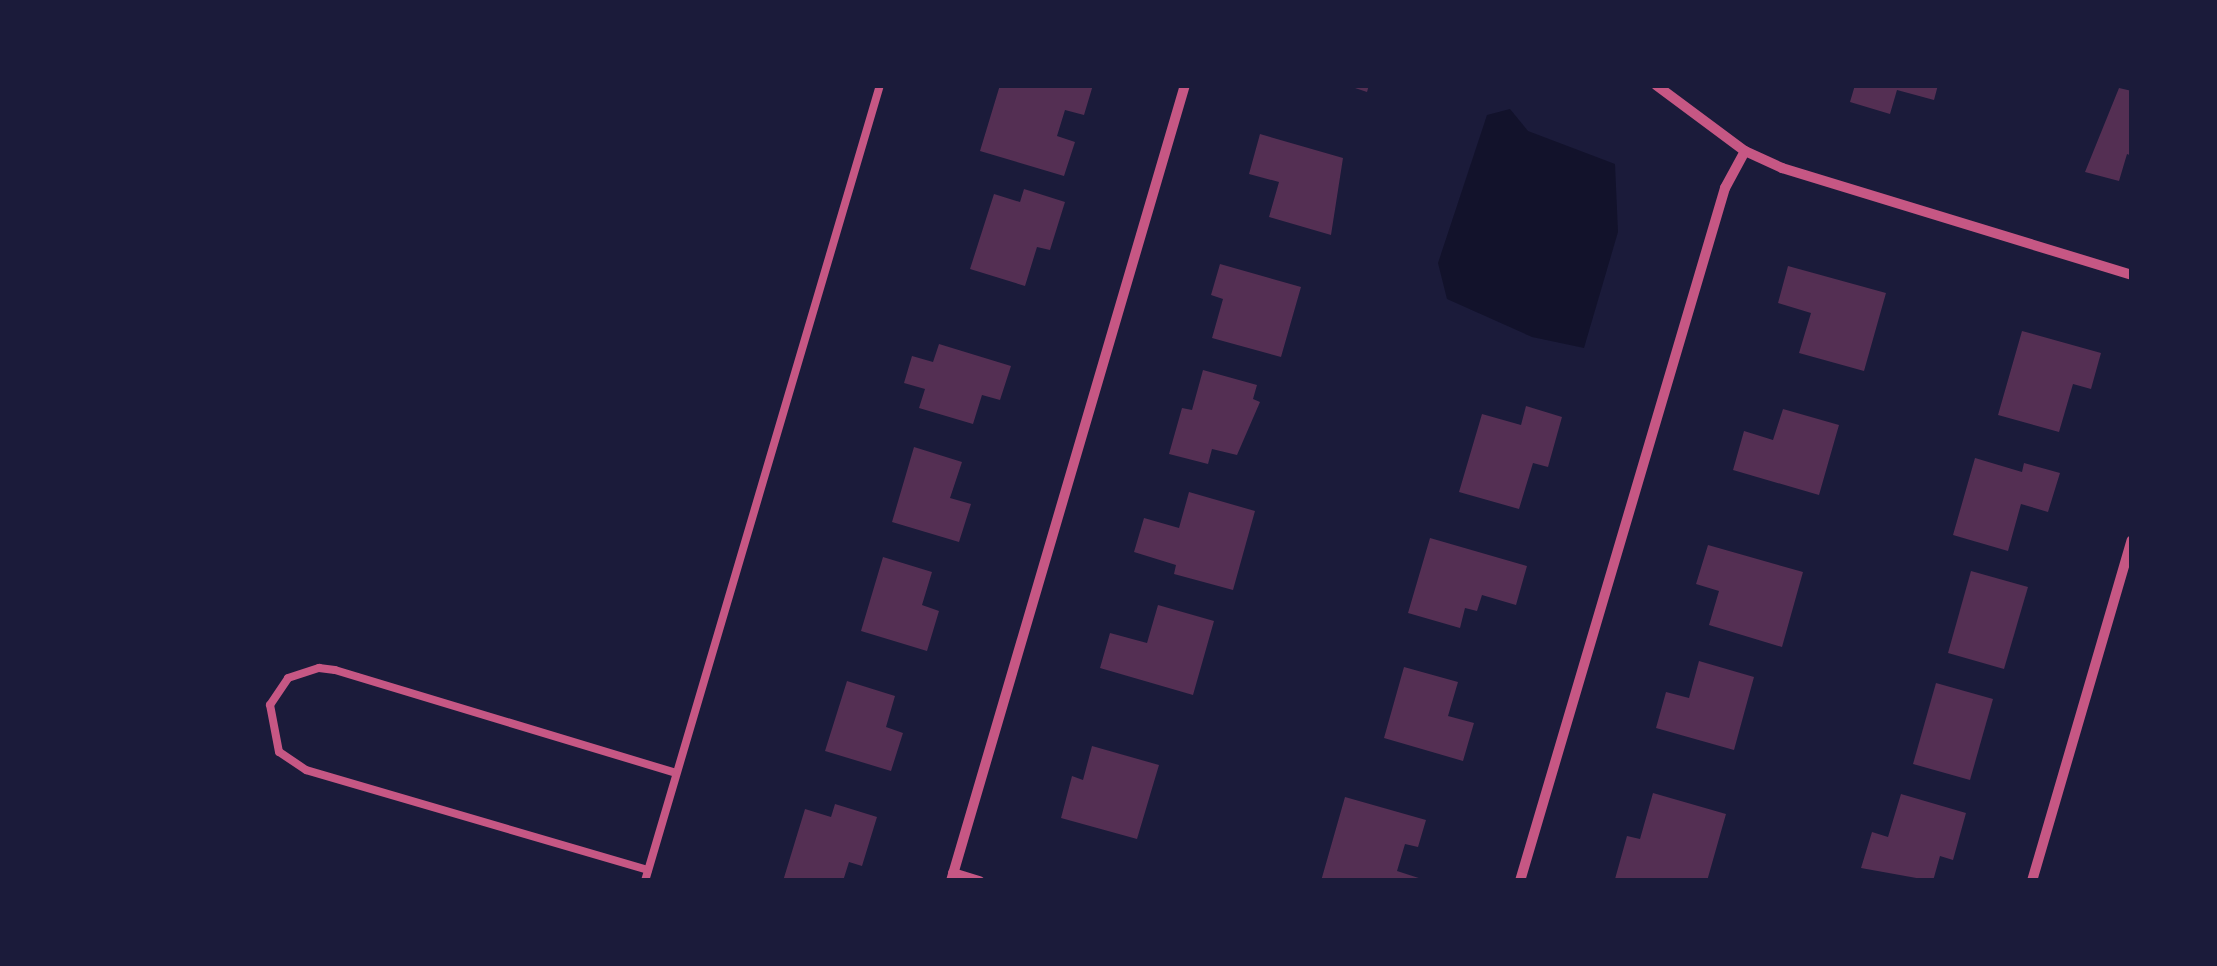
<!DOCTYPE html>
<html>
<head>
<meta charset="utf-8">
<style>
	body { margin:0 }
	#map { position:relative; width:2217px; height:966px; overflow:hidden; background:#1b1b3a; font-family:Lato,sans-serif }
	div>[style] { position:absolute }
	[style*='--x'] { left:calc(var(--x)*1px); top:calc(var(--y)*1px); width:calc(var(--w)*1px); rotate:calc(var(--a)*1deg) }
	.water>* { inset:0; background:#12122b }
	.building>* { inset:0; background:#542f53 }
	.service>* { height:8px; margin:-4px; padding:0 4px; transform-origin:4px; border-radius:4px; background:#c65784 }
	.minor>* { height:10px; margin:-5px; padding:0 5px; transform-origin:5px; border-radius:5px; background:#c65784 }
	span { translate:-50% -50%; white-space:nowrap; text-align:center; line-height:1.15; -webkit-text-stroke:8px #1b1b3a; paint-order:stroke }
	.frame { position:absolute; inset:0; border:88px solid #1b1b3a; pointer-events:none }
</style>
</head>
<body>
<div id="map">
	<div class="water">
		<i style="clip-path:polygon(1510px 109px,1528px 131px,1615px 164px,1618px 232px,1584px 348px,1532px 337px,1447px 299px,1438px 263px,1487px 115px)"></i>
	</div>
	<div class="building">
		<i style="clip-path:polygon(1000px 85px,1093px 85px,1084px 115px,1065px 110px,1057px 136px,1075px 142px,1064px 176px,980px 151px)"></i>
		<i style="clip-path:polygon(1346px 85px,1369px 85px,1367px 92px)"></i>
		<i style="clip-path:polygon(1855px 85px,1938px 85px,1934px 100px,1897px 90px,1890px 114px,1850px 102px)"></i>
		<i style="clip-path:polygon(2119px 88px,2132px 91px,2132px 156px,2127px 154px,2119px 181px,2085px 172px)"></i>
		<i style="clip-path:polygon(1260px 134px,1343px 158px,1331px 235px,1269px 217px,1279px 182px,1249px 174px)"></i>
		<i style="clip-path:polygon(1024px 189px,1065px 202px,1050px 250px,1037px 247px,1025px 286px,970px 269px,994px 194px,1020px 202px)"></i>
		<i style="clip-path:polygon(1220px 264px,1301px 287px,1281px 357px,1212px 338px,1223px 299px,1211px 295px)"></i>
		<i style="clip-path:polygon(1788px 266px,1886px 293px,1864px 371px,1799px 353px,1811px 313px,1778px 303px)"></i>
		<i style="clip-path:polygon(2022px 331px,2101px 353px,2091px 389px,2073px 384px,2059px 432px,1998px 415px)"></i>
		<i style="clip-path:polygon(939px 344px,1011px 366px,1000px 400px,982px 395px,973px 424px,919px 408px,925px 389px,904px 383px,912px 356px,933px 362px)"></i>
		<i style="clip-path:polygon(1203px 370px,1257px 385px,1253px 399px,1260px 402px,1237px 455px,1212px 449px,1208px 464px,1169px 454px,1182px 408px,1192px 410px)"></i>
		<i style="clip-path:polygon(1526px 406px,1562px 417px,1548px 467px,1533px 463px,1519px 509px,1459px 492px,1482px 414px,1521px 425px)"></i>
		<i style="clip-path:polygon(1783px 409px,1839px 425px,1819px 495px,1733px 470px,1744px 431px,1773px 440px)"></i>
		<i style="clip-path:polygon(914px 447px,962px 462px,950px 498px,971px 504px,959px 542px,892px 522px)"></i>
		<i style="clip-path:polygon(1975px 458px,2022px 472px,2024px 463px,2060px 473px,2048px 512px,2021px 504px,2008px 551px,1953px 535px)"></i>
		<i style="clip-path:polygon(1189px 492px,1255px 511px,1233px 590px,1174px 574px,1176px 565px,1134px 552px,1144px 518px,1179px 528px)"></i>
		<i style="clip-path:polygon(1430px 538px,1527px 566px,1516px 605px,1482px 595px,1477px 611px,1465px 608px,1460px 628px,1408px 613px)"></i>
		<i style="clip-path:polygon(1708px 545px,1803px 572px,1782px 647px,1709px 625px,1719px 591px,1696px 584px)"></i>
		<i style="clip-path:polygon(883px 557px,932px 572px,922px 605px,939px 611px,927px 651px,861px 631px)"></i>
		<i style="clip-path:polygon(1971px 571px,2028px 587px,2004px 669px,1948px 653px)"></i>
		<i style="clip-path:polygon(1158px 605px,1214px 621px,1193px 695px,1100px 668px,1110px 633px,1147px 643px)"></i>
		<i style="clip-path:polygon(1699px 661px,1754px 677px,1734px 750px,1656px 728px,1666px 692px,1689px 698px)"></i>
		<i style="clip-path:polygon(1404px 667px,1458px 682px,1448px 716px,1474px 723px,1463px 761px,1384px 738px)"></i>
		<i style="clip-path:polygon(847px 681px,895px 696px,886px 727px,903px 733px,891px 771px,825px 751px)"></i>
		<i style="clip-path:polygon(1936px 683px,1993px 699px,1970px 780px,1913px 764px)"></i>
		<i style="clip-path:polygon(1092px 746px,1159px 765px,1137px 839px,1061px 818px,1072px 776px,1083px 780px)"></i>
		<i style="clip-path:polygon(1653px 793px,1726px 814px,1707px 881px,1615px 879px,1627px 836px,1640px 839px)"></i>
		<i style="clip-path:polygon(1901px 794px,1966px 813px,1953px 860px,1940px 856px,1933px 881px,1861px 868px,1872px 832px,1888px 837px)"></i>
		<i style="clip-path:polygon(1345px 797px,1426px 820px,1418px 847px,1405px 844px,1397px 871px,1428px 881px,1321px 881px)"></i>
		<i style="clip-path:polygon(835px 804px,877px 817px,862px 866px,849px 862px,843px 881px,783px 881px,805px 809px,831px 817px)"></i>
	</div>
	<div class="service">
		<i style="--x:648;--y:870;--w:356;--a:-163.7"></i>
		<i style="--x:306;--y:770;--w:32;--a:-146"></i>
		<i style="--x:279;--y:752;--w:48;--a:-100.8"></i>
		<i style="--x:270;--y:705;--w:32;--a:-56"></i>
		<i style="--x:288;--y:678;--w:33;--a:-18"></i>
		<i style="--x:319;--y:668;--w:16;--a:7"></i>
		<i style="--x:335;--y:670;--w:356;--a:16.8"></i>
		<i style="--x:645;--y:881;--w:830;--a:-73.55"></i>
	</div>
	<div class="minor">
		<i style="--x:1656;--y:85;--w:111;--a:36.6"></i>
		<i style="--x:1745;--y:151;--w:41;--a:24.7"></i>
		<i style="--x:1782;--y:168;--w:366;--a:17"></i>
		<i style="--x:953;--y:873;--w:28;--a:17"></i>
		<i style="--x:951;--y:881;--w:830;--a:-73.62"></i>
		<i style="--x:1520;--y:881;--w:723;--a:-73.52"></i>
		<i style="--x:1725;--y:188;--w:42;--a:-61.6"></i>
		<i style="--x:2032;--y:881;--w:355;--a:-73.7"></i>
	</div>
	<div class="frame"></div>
</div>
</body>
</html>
